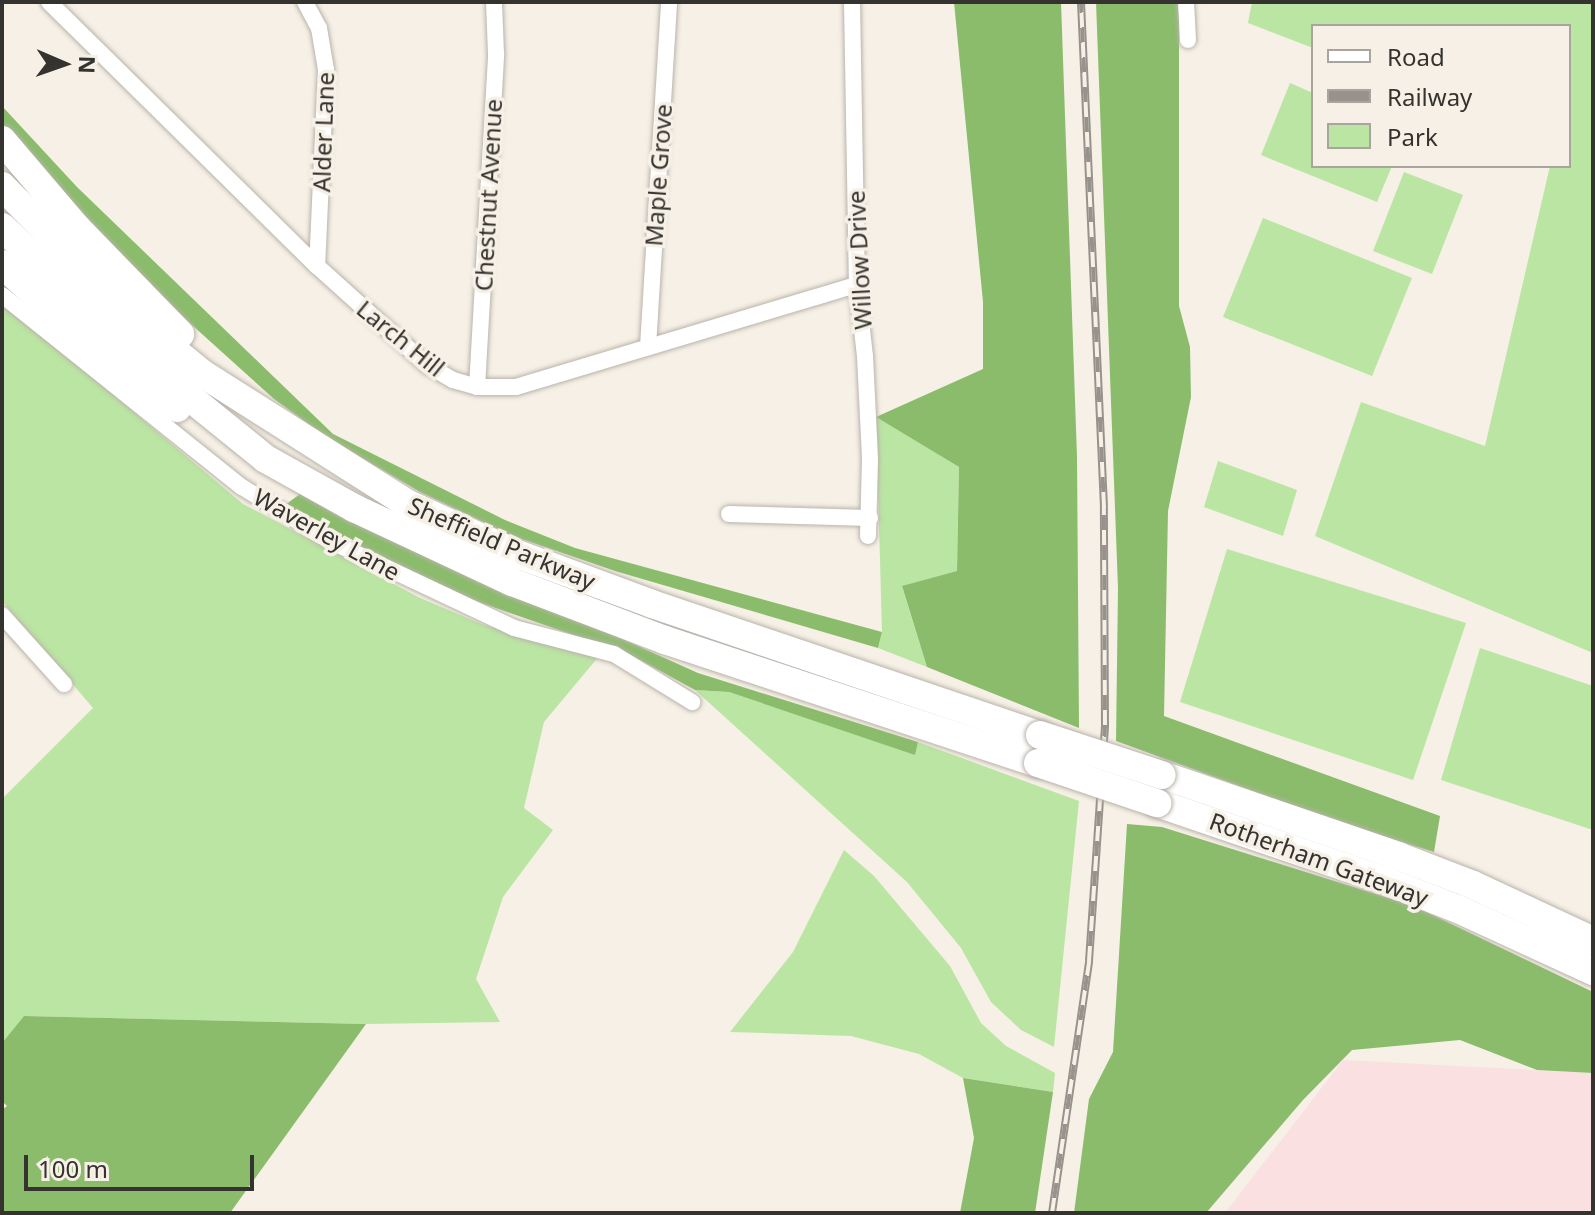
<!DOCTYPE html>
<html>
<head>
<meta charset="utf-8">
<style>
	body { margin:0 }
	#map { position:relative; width:1595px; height:1215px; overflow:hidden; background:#f6f0e6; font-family:"Noto Sans",sans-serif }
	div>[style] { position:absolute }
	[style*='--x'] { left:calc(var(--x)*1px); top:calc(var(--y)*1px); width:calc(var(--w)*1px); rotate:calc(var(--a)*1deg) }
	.industrial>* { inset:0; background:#fbe0e1 }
	.green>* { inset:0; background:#bbe5a3 }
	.forest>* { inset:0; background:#8abc6b }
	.roads { filter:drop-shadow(0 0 2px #b9b3aa) drop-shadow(0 0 2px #b9b3aa) }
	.minor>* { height:16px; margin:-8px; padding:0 8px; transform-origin:8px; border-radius:8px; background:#fff }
	.trunk>* { height:28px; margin:-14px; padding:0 14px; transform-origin:14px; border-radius:14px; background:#fff }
	.rail>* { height:8px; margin-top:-4px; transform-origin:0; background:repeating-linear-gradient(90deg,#f6f0e6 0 15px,#97938c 0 30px); box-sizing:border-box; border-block:2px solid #97938c }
	.bridges { filter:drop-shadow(0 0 2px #b9b3aa) drop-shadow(0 0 2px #b9b3aa) }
	.trunk-bridge>* { height:28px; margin:-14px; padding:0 14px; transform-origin:14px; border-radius:14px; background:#fff }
	span { translate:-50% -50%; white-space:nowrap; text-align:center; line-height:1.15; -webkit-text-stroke:7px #f6f0e6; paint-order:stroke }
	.street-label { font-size:24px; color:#35332f }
	.frame { position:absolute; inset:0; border:4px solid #35332f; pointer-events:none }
	.legend { position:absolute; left:1311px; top:24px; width:260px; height:144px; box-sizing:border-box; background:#f6f0e6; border:2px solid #a9a49d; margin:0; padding:10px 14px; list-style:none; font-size:24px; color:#35332f }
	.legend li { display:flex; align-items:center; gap:16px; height:40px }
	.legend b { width:40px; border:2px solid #a9a49d }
	.north { position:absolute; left:24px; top:24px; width:80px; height:80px; -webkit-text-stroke:6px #f6f0e6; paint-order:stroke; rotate:92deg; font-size:22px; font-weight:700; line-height:32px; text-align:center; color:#35332f }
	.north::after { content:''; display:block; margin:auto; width:28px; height:36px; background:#35332f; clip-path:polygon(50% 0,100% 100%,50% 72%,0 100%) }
	.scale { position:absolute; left:24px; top:1155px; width:230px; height:36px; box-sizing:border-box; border:4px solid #35332f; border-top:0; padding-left:10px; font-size:24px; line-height:28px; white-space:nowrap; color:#35332f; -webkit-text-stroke:6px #f6f0e6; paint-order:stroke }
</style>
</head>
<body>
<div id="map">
	<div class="industrial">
		<i style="clip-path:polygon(1343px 1060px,1593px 1073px,1593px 1213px,1225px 1213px)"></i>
	</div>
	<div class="green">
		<i style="clip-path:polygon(1252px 2px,1593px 2px,1593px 653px,1315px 536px,1361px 402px,1485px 446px,1550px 166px,1569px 166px,1569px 26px,1313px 26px,1313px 48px,1248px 23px)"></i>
		<i style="clip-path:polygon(1290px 83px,1313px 93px,1313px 166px,1392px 166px,1377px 202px,1261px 155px)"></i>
		<i style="clip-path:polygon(1404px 172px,1463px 195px,1432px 274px,1373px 251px)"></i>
		<i style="clip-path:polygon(1263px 218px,1412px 278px,1372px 376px,1223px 317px)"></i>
		<i style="clip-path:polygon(2px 301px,243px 504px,420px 598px,484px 625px,600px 655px,544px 722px,524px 808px,553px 830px,503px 897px,476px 979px,500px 1022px,366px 1024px,24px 1016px,2px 1043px,2px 799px,93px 708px,2px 601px)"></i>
		<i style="clip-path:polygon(876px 417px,959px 467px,957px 571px,902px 587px,927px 667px,878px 648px,882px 632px)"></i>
		<i style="clip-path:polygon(1218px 461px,1297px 490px,1283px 536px,1204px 507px)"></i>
		<i style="clip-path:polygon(1227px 549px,1466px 623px,1413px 780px,1180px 702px)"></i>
		<i style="clip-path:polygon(1480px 648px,1593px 686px,1593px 830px,1441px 780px)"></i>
		<i style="clip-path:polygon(695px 690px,729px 692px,914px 754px,918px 742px,1079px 801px,1054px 1047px,1021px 1030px,991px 1002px,961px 948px,907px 882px)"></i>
		<i style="clip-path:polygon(844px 850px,874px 876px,950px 966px,981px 1023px,1006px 1046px,1055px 1073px,1053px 1092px,963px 1078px,919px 1054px,851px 1036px,730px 1032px,793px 952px)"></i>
	</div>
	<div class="forest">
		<i style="clip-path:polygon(954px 2px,1061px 2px,1077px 457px,1079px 728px,927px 667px,902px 586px,957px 571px,959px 467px,876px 417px,983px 369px,983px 302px)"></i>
		<i style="clip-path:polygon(1096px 2px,1179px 2px,1179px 306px,1190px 347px,1191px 397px,1168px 511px,1164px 716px,1440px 816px,1434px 852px,1343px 824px,1116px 741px,1118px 588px)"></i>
		<i style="clip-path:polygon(2px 106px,77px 187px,333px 434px,505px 520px,575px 548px,882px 632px,878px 648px,615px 571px,513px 536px,420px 492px,328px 438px,274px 399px,161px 297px,2px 126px)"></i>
		<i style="clip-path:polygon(300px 494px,698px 673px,918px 742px,915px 755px,729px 692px,695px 690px,631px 655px,450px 592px,359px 548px,285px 505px)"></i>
		<i style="clip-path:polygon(1127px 824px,1162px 827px,1414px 906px,1593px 992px,1593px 1073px,1537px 1070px,1460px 1040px,1352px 1050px,1303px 1100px,1206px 1213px,1074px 1213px,1089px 1099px,1113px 1052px)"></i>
		<i style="clip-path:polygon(24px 1016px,366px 1024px,230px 1213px,2px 1213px,2px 1110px,7px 1106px,2px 1101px,2px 1043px)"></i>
		<i style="clip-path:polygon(963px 1078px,1053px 1092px,1035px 1213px,960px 1213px,974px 1138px)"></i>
	</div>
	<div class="roads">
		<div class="minor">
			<i style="--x:49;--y:2;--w:376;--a:44.6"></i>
			<i style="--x:317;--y:266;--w:148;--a:42"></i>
			<i style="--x:427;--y:365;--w:30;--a:30"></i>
			<i style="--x:453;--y:380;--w:25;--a:16"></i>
			<i style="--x:477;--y:387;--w:39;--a:0"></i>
			<i style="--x:516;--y:387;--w:356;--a:-16.7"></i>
			<i style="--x:305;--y:2;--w:30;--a:62"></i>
			<i style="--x:319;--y:28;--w:43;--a:80.5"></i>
			<i style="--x:326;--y:70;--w:196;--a:92.6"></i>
			<i style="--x:852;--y:2;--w:283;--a:89"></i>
			<i style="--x:857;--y:285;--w:71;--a:83.6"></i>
			<i style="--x:865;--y:356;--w:103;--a:87.2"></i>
			<i style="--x:870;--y:459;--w:77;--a:91.5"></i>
			<i style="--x:1186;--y:2;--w:38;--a:87"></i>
			<i style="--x:2;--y:295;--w:307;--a:38.7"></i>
			<i style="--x:242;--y:487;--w:101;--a:31.6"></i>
			<i style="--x:328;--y:540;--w:206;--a:25.3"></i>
			<i style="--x:514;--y:628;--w:103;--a:14.6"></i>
			<i style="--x:614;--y:654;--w:92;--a:31.6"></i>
			<i style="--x:648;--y:347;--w:346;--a:-86.5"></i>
			<i style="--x:477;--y:387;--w:334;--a:-86.7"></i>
			<i style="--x:496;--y:54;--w:52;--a:-92.2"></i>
			<i style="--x:729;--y:514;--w:141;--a:1.6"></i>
			<i style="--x:2;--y:615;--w:93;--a:48.1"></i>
		</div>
		<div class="trunk">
			<i style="--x:2;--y:140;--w:116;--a:49.6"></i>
			<i style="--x:77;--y:228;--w:148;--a:45.8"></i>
			<i style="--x:2;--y:186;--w:171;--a:45.5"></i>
			<i style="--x:122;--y:308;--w:104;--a:39.2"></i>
			<i style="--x:203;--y:374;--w:241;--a:32.4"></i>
			<i style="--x:406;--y:503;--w:122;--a:24.7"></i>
			<i style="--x:517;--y:554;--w:144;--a:20.3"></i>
			<i style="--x:652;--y:604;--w:410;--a:18.7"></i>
			<i style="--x:2;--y:227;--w:177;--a:43.6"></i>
			<i style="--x:130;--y:349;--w:175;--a:39"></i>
			<i style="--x:266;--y:459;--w:101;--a:29.1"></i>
			<i style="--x:354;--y:508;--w:174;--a:25.1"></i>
			<i style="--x:512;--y:582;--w:164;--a:20.8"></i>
			<i style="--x:665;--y:640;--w:393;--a:18.3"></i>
			<i style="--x:2;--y:264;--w:130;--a:42.5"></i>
			<i style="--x:98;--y:352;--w:97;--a:35.3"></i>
			<i style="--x:1162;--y:775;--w:250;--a:18.9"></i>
			<i style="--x:1398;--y:856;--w:80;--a:21.1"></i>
			<i style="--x:1473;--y:885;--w:132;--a:25"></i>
			<i style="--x:1157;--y:803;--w:242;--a:18.8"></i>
			<i style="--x:1386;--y:881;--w:77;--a:21.3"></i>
			<i style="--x:1458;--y:909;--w:149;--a:24.7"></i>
		</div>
	</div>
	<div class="rail">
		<i style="--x:1052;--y:1213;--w:255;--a:-81.6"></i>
		<i style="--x:1089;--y:961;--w:237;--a:-86.1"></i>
		<i style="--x:1105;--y:725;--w:218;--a:-90.3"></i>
		<i style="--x:1104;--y:507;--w:506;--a:-92.61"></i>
	</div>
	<div class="bridges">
		<div class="trunk-bridge">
			<i style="--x:1040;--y:735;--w:128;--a:18.2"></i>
			<i style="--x:1038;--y:763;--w:126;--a:18.6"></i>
		</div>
	</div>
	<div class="street-label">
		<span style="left:323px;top:132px;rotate:-88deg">Alder Lane</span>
		<span style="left:658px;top:175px;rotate:-86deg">Maple Grove</span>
		<span style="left:488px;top:195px;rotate:-87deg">Chestnut Avenue</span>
		<span style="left:859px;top:260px;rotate:-93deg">Willow Drive</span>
		<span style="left:401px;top:338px;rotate:39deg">Larch Hill</span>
		<span style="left:327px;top:534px;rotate:29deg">Waverley Lane</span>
		<span style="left:502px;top:543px;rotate:23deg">Sheffield Parkway</span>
		<span style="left:1319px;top:859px;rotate:20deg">Rotherham Gateway</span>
	</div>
	<div class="frame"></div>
	<ul class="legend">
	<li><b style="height:10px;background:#fff"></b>Road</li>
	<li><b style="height:10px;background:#97938c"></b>Railway</li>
	<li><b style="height:22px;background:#bbe5a3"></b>Park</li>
	</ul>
	<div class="north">N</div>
	<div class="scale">100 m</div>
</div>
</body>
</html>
